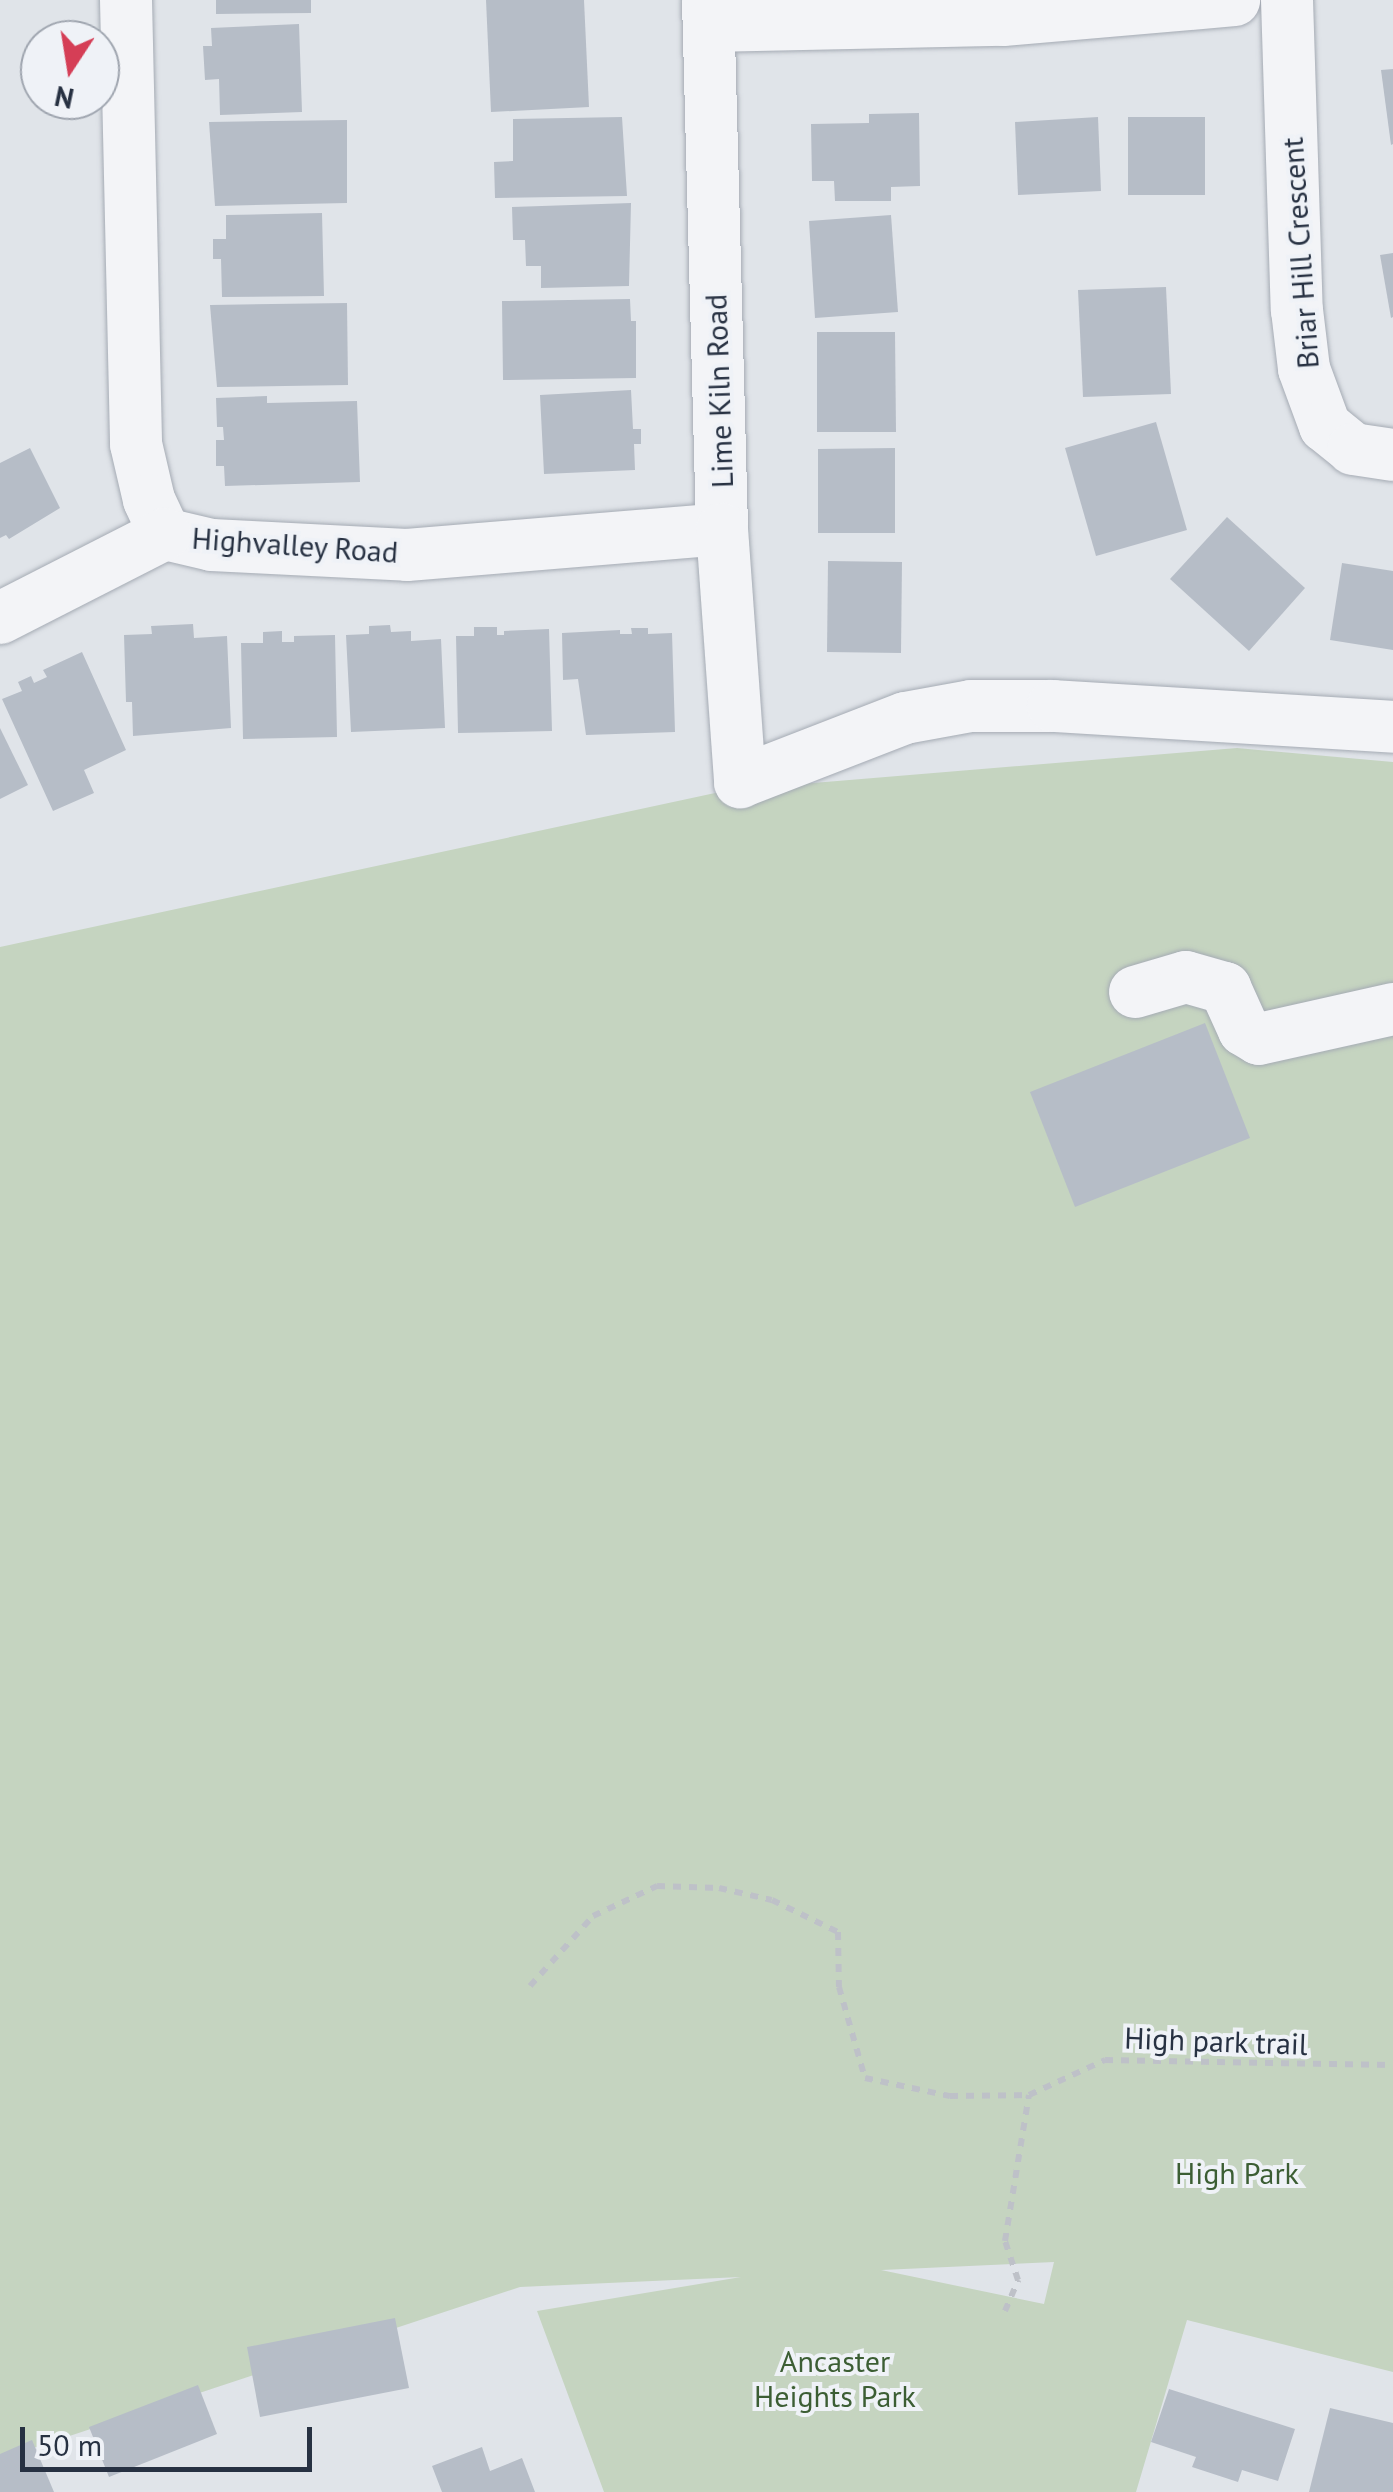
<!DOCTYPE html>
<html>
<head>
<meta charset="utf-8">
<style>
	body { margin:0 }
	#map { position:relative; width:1393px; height:2492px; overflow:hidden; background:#e0e4e9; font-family:"PT Sans",sans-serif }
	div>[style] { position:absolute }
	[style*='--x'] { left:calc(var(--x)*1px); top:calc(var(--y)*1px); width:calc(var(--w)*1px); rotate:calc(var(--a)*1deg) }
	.green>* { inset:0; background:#c5d4c0 }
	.building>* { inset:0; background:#b6bdc7 }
	.path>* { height:6px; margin-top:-3px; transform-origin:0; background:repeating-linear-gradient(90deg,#bec1c8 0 8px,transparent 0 16px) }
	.roads { filter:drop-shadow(0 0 2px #a5abb4) drop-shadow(0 0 2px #a5abb4) }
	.minor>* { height:52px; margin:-26px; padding:0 26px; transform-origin:26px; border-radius:26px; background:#f3f4f7 }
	span { translate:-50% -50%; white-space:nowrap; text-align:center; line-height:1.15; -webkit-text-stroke:8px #eff2f7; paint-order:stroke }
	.street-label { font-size:30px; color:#273142 }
	.park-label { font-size:30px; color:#3c5e34 }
	.north { position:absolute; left:20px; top:20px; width:100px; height:100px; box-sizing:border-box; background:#eff2f7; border:2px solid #9fa5af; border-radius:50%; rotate:192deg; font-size:28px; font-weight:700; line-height:40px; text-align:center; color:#273142 }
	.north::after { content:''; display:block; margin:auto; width:35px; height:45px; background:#d53e56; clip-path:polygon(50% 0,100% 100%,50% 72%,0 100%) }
	.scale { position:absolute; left:20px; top:2427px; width:292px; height:45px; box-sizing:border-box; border:5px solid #273142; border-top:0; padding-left:12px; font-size:30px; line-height:35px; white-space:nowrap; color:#273142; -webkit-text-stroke:8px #eff2f7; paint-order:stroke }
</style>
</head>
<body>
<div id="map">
	<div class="green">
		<i style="clip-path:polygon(evenodd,1237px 748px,1393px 762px,1393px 2372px,1187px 2320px,1136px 2492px,604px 2492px,537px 2311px,741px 2277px,520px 2287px,0 2459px,0 947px,729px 790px,1237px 748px,1054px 2262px,1044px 2304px,881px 2270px,882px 2270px,1054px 2262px)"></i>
	</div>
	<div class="building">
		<i style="clip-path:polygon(216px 0,311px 0,311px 13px,216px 14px)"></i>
		<i style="clip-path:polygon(486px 0,584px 0,589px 107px,491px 112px)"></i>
		<i style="clip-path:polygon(299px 24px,302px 112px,220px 115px,219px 79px,205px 80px,203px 46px,212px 46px,211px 28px)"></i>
		<i style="clip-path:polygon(1393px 69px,1393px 144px,1391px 145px,1381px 70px)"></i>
		<i style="clip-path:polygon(919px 113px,920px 186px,891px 187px,891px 201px,835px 201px,834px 181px,812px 181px,811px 124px,869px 123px,869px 114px)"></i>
		<i style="clip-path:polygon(622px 117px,627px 196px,495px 198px,494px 162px,513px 161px,513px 119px)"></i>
		<i style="clip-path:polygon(1098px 117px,1101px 191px,1018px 195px,1015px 122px)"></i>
		<i style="clip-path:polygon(1128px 117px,1205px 117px,1205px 195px,1128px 195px)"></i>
		<i style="clip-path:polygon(347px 120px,347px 203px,215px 206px,209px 122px)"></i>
		<i style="clip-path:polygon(631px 203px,629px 286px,541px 288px,541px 266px,526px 266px,525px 240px,513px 240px,512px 207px)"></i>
		<i style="clip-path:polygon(322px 213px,324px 296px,222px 297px,221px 259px,213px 259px,213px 239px,226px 239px,226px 215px)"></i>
		<i style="clip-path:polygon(891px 215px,898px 312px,815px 318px,809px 221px)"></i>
		<i style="clip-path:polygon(1393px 253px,1393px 317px,1391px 318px,1380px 255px)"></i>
		<i style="clip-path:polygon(1166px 287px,1171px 394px,1083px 397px,1078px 290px)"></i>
		<i style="clip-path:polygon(630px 299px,631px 321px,636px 321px,636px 378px,503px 380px,502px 301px)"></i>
		<i style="clip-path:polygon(347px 303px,348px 385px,217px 387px,210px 305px)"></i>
		<i style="clip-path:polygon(817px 332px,895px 332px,896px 432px,817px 432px)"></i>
		<i style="clip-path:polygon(631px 390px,633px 429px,641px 429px,641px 444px,634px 444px,635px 470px,544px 474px,540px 395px)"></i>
		<i style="clip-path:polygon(267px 396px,267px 403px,357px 401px,360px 482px,225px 486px,224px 466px,216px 466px,216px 440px,224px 440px,223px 427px,217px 427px,216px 398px)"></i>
		<i style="clip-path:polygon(1156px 422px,1187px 530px,1096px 556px,1065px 448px)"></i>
		<i style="clip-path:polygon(30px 448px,60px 508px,9px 539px,6px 535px,0 538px,0 463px)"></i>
		<i style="clip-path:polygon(895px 448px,895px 533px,818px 533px,818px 449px)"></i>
		<i style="clip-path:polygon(1227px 517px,1305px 588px,1249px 651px,1170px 579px)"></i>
		<i style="clip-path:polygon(828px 561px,902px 562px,901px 653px,827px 652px)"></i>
		<i style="clip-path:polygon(1342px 563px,1393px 571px,1393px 650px,1330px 640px)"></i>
		<i style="clip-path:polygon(193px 624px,194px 638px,227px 636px,231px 728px,133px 736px,132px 702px,126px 702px,124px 635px,152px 634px,151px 626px)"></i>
		<i style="clip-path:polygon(390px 625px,391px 632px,411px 631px,411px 641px,441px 639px,445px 728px,351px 732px,346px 635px,369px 634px,369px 626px)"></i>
		<i style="clip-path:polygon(474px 627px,497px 627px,497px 635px,504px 635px,504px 631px,549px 629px,552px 731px,458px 733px,456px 636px,474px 636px)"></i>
		<i style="clip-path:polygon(631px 628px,648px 628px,648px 634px,672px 633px,675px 732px,586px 735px,578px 679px,563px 680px,562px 633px,620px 630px,620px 634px,632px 634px)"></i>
		<i style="clip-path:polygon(282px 631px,282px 642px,294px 642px,294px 636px,335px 635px,337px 737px,243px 739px,241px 643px,263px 643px,263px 632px)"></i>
		<i style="clip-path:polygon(82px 652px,126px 750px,84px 770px,94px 793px,53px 811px,2px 699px,22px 691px,18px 682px,31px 676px,34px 683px,47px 677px,43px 670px)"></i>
		<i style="clip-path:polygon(0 728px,28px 785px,0 799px)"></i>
		<i style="clip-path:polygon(1205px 1023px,1250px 1138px,1075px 1207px,1030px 1092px)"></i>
		<i style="clip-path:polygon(395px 2318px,409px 2388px,260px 2417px,247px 2347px)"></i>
		<i style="clip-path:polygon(198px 2385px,217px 2434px,109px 2477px,89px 2427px)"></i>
		<i style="clip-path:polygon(1169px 2389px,1295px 2429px,1278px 2481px,1242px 2470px,1238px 2482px,1192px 2467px,1196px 2457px,1151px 2442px)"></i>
		<i style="clip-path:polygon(1330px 2408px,1393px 2423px,1393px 2492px,1309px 2492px)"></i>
		<i style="clip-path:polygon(32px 2440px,54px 2492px,0 2492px,0 2454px)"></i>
		<i style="clip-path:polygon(482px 2447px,490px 2471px,522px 2458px,535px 2492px,442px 2492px,432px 2466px)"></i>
	</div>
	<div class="path">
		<i style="--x:530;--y:1986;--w:94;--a:-48"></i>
		<i style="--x:593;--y:1916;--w:71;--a:-25.1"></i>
		<i style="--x:657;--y:1886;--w:62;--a:1.8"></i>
		<i style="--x:719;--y:1888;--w:54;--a:12.8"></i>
		<i style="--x:772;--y:1900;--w:73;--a:25.9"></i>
		<i style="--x:838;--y:1932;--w:55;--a:89"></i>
		<i style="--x:839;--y:1987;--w:95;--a:74.1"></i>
		<i style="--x:865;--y:2078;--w:87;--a:12"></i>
		<i style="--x:950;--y:2096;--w:79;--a:-0.7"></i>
		<i style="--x:1005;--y:2311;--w:34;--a:-67"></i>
		<i style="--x:1018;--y:2280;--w:41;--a:-108.4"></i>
		<i style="--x:1005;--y:2241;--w:148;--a:-80.7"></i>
		<i style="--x:1029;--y:2095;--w:84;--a:-24.7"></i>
		<i style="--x:1105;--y:2060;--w:288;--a:1"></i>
	</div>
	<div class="roads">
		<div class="minor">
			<i style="--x:126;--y:0;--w:444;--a:88.7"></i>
			<i style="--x:136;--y:444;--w:57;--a:76.9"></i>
			<i style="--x:149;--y:500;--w:38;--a:65"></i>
			<i style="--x:165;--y:534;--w:48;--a:13.2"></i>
			<i style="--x:212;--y:545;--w:195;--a:2.9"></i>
			<i style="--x:407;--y:555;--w:316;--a:-4.7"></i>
			<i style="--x:708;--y:0;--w:529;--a:88.48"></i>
			<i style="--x:722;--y:529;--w:254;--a:85.9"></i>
			<i style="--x:740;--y:782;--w:177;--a:-21.2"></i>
			<i style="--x:905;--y:718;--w:67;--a:-10.3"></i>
			<i style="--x:971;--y:706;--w:82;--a:0"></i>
			<i style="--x:1053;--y:706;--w:341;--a:3.5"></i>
			<i style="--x:1287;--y:0;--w:310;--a:88.2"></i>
			<i style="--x:1297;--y:310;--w:59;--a:83.2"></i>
			<i style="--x:1304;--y:369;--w:61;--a:69.8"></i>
			<i style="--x:1325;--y:426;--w:36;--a:39"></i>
			<i style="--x:1353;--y:449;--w:40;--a:8.5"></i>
			<i style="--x:709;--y:26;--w:294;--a:-1.2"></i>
			<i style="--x:1003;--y:20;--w:232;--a:-4.9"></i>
			<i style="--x:0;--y:618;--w:185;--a:-27"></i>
			<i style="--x:1135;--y:992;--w:53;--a:-16.4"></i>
			<i style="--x:1186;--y:977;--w:41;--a:15.8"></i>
			<i style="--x:1225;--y:988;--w:46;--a:65.7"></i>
			<i style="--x:1244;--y:1030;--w:17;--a:31"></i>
			<i style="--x:1259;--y:1039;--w:137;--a:-12.6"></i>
		</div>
	</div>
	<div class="street-label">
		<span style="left:1300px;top:253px;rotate:-94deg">Briar Hill Crescent</span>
		<span style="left:719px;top:391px;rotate:-92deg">Lime Kiln Road</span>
		<span style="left:295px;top:545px;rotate:4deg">Highvalley Road</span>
		<span style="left:1216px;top:2041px;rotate:2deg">High park trail</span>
	</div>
	<div class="park-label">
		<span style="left:1237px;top:2173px">High Park</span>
		<span style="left:835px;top:2378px">Ancaster<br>Heights Park</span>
	</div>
	<div class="north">N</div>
	<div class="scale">50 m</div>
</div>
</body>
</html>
